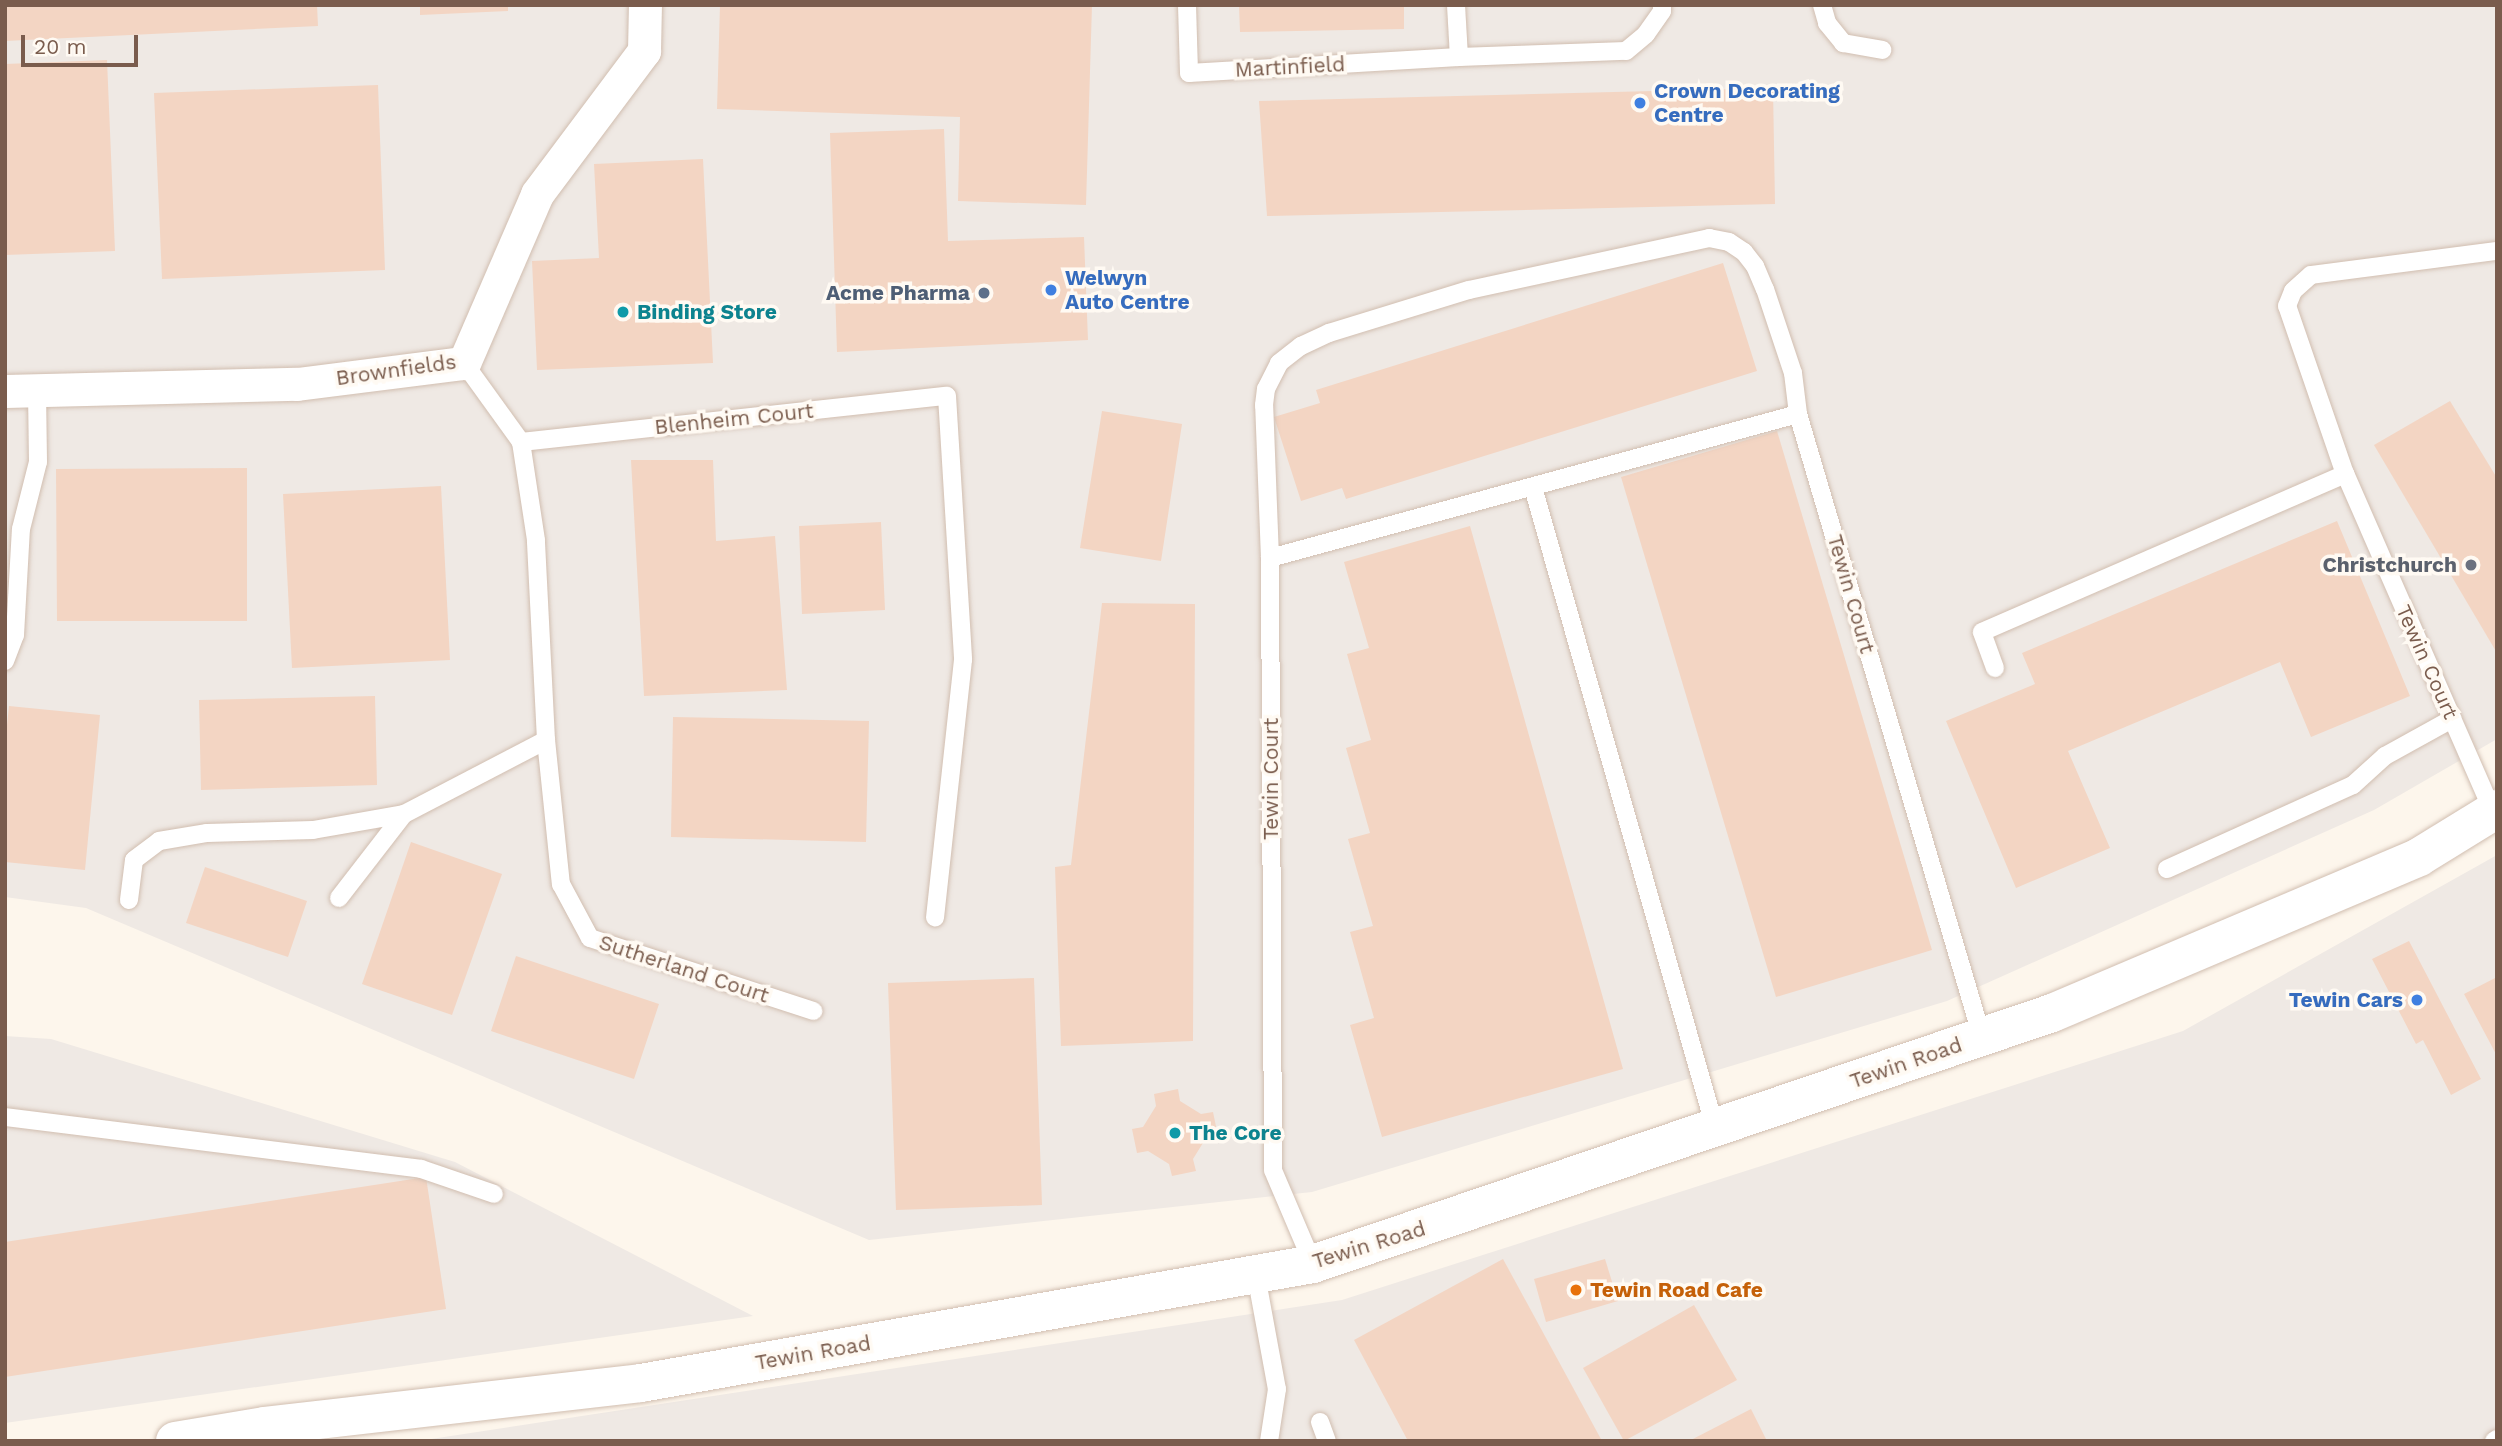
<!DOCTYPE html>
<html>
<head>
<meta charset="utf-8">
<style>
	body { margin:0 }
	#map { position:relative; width:2502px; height:1446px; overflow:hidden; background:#fdf6ec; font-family:"Work Sans",sans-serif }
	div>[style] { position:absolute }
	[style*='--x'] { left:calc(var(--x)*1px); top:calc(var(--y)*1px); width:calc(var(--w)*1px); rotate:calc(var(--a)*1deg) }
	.industrial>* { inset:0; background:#efe9e4 }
	.building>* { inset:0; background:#f3d5c3 }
	.roads { filter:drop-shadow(0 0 2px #d1beb0) drop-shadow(0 0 2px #d1beb0) }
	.service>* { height:18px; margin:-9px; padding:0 9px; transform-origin:9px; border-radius:9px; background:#fff }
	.minor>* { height:33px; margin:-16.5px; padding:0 16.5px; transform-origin:16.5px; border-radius:16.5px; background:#fff }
	.tertiary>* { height:38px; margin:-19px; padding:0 19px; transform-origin:19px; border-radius:19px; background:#fff }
	.dots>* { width:19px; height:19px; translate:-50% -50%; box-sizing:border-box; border:4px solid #fffaf3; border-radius:50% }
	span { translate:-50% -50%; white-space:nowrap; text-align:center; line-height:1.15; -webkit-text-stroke:7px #fffaf3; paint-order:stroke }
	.street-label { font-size:21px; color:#7a5c4d }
	.shop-label { font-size:21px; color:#366cbe; font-weight:700 }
	.left { translate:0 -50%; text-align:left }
	.right { translate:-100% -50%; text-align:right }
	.service-label { font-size:21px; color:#4e5e75; font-weight:700 }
	.culture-label { font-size:21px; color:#0d838f; font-weight:700 }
	.worship-label { font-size:21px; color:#5b616d; font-weight:700 }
	.food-label { font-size:21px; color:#c56008; font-weight:700 }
	.frame { position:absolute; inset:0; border:7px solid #7a5c4d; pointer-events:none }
	.scale { position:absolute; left:21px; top:35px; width:117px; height:32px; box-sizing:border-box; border:4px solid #7a5c4d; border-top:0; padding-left:9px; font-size:21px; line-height:24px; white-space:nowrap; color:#7a5c4d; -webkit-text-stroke:5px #fffaf3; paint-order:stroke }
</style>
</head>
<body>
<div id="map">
	<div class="industrial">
		<i style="clip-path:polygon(5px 5px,2497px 5px,2497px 739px,2374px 810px,1947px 1001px,1312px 1192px,869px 1240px,86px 908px,5px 897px)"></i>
		<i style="clip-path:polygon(2497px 855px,2497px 1441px,418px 1441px,1342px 1300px,2183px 1031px)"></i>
		<i style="clip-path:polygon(5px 1036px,51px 1039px,455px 1162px,753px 1316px,5px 1423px)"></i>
	</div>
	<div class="building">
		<i style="clip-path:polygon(5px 5px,317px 5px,318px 26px,5px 41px)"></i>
		<i style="clip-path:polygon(420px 5px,508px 5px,508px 11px,420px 15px)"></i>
		<i style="clip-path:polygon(720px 5px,1092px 5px,1086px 205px,958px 201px,960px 117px,717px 109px)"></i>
		<i style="clip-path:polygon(1239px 5px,1404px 5px,1404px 29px,1240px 32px)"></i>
		<i style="clip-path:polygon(107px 60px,115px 251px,5px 255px,5px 64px)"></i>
		<i style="clip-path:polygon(378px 85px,385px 270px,162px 279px,154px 93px)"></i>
		<i style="clip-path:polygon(1773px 88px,1775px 204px,1267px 216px,1259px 101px)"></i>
		<i style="clip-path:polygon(944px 129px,948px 241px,1084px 237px,1088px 340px,837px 352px,830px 133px)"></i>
		<i style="clip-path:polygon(703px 159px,713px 363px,537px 370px,532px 261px,599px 258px,594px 164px)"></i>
		<i style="clip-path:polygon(1723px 263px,1757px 371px,1346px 499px,1342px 488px,1301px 501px,1274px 417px,1320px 403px,1316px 390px)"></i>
		<i style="clip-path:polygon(2450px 401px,2497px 478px,2497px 653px,2374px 445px)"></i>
		<i style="clip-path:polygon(1102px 411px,1182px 424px,1161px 561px,1080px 548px)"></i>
		<i style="clip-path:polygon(1777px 431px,1932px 950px,1776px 997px,1621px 477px)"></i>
		<i style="clip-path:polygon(631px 460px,713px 460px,716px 541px,775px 536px,787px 690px,644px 696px)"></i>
		<i style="clip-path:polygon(247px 468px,247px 621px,57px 621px,56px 469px)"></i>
		<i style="clip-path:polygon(441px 486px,450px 660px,292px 668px,283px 494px)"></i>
		<i style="clip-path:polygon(2337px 521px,2410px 696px,2311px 737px,2280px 662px,2068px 751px,2110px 848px,2016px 888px,1946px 721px,2035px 684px,2022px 653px)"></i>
		<i style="clip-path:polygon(881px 522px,885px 610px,802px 614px,799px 526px)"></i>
		<i style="clip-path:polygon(1470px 526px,1623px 1069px,1382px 1137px,1350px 1025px,1374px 1018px,1350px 932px,1373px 926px,1348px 839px,1370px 833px,1346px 748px,1371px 740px,1347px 654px,1369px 648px,1344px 562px)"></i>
		<i style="clip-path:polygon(1102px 603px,1195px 604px,1193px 1041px,1061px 1046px,1055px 867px,1071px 865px)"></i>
		<i style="clip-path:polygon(375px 696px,377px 785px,201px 790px,199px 700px)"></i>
		<i style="clip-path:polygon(9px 706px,100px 715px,85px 870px,5px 862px,5px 744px)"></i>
		<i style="clip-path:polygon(673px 717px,869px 721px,866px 842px,671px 837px)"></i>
		<i style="clip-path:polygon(411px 842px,502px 874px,452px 1015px,362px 984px)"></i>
		<i style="clip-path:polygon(205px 867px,307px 901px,288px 957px,186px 923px)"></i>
		<i style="clip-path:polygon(2409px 941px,2481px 1079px,2451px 1095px,2423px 1040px,2416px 1044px,2372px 959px)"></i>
		<i style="clip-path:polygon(516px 956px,659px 1004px,634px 1079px,491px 1031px)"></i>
		<i style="clip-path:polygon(2497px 977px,2497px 1056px,2464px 994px)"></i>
		<i style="clip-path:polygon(1034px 978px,1042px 1205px,896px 1210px,888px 983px)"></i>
		<i style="clip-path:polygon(1178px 1089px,1180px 1101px,1201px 1114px,1213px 1112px,1218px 1136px,1206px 1138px,1193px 1159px,1196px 1171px,1172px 1176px,1169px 1164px,1148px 1151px,1137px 1153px,1132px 1129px,1143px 1127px,1156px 1106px,1154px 1094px)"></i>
		<i style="clip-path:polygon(426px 1177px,446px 1309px,5px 1377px,5px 1242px)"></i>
		<i style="clip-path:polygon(1503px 1259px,1602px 1441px,1408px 1441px,1354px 1340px)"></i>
		<i style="clip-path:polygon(1605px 1259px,1618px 1301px,1546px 1322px,1534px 1279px)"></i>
		<i style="clip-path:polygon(1694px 1305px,1737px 1380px,1624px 1441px,1583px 1368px)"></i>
		<i style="clip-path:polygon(1751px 1409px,1767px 1441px,1689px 1441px)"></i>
	</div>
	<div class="roads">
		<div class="service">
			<i style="--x:1187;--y:5;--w:68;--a:88.3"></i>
			<i style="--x:1189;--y:73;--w:270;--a:-3.4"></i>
			<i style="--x:1459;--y:57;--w:167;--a:-2.1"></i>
			<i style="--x:1626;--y:51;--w:26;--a:-40"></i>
			<i style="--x:1646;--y:34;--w:28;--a:-55"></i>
			<i style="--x:1662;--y:11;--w:6;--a:-90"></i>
			<i style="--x:1456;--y:5;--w:52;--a:86.7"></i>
			<i style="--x:1822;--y:5;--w:19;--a:74"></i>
			<i style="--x:1827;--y:23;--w:26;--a:51"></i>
			<i style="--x:1843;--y:43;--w:40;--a:10"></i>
			<i style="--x:521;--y:442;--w:428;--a:-6.2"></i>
			<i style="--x:947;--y:396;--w:264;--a:86.5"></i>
			<i style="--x:963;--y:660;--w:259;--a:96.2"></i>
			<i style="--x:1533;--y:487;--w:666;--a:74.15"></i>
			<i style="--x:1270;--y:558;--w:153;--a:-92.2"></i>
			<i style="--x:1264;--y:405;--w:16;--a:-83"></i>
			<i style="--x:1266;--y:389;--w:29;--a:-63"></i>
			<i style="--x:1279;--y:363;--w:28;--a:-38"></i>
			<i style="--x:1301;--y:346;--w:31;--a:-25"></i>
			<i style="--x:1329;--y:333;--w:146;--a:-17.1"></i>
			<i style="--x:1469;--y:290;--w:246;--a:-12.2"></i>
			<i style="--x:1709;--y:238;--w:20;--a:11"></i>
			<i style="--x:1729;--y:242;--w:18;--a:34"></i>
			<i style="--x:1744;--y:252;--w:18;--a:52"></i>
			<i style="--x:1755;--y:266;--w:25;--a:67"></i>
			<i style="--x:1765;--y:289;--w:89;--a:71.6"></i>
			<i style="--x:1793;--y:373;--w:41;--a:83"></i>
			<i style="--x:5;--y:661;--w:28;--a:-69"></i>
			<i style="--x:15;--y:635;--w:106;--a:-86.8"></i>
			<i style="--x:21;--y:529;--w:69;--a:-75.8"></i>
			<i style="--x:38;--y:462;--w:72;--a:-90.8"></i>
			<i style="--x:1995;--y:668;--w:38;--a:-110"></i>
			<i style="--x:1982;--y:632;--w:396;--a:-23.5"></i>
			<i style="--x:546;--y:740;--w:145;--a:84.1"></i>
			<i style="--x:561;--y:884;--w:61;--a:61.8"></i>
			<i style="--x:590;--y:938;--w:235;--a:18.1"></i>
			<i style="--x:2493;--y:812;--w:369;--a:-113.6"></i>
			<i style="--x:2345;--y:474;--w:178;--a:-109"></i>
			<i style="--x:2287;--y:306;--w:16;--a:-68"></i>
			<i style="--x:2293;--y:291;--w:24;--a:-42"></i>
			<i style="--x:2311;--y:275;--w:188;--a:-7.4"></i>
			<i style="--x:2167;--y:869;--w:204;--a:-24.3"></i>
			<i style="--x:2353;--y:785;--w:43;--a:-42.2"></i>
			<i style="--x:2385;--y:756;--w:77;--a:-28.9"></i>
			<i style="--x:339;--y:898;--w:106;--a:-52.3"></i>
			<i style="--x:404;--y:814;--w:160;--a:-27.5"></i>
			<i style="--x:546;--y:740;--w:200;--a:-92.9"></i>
			<i style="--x:536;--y:540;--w:99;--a:-98.7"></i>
			<i style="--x:521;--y:442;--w:97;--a:-125.8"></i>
			<i style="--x:129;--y:900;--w:40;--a:-82.9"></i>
			<i style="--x:134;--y:860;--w:31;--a:-37"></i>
			<i style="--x:159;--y:841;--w:49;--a:-9.5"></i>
			<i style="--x:207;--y:833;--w:106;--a:-1.6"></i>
			<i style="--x:313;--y:830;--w:92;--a:-10"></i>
			<i style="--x:5;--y:1117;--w:419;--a:7.1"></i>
			<i style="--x:421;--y:1169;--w:77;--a:18.9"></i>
			<i style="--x:1313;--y:1264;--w:102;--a:-113.1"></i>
			<i style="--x:1273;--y:1170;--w:612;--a:-90.28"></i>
			<i style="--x:1270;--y:558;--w:547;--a:-15.26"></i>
			<i style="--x:1798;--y:414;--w:650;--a:73.55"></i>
			<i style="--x:1256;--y:1275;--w:116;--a:79.6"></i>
			<i style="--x:1277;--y:1389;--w:53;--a:98.7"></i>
			<i style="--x:1320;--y:1422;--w:20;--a:70"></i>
			<i style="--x:2494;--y:1441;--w:4;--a:-34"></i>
		</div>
		<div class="minor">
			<i style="--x:5;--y:391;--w:292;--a:-1.4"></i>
			<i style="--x:297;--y:384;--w:168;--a:-7.2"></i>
			<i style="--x:464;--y:363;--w:184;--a:-66.6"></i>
			<i style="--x:537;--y:194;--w:179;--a:-53.2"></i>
			<i style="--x:644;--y:51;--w:46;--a:-88.8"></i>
		</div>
		<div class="tertiary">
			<i style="--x:175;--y:1441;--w:91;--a:-9.5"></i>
			<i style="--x:265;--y:1426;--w:378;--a:-6.5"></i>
			<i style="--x:641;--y:1383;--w:682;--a:-10.04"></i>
			<i style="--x:1313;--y:1264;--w:780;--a:-18.76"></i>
			<i style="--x:2052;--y:1013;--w:399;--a:-23"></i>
			<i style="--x:2419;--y:857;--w:92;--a:-31.6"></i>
		</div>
	</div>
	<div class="dots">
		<i style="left:1640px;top:103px;background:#3f7fe0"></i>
		<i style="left:1051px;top:290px;background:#3f7fe0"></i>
		<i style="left:984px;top:293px;background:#5c6f8a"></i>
		<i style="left:623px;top:312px;background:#0f9aa8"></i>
		<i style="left:2471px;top:565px;background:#6b7280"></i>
		<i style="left:2417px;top:1000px;background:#3f7fe0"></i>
		<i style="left:1175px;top:1133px;background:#0f9aa8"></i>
		<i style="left:1576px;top:1290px;background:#e8710a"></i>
	</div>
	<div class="street-label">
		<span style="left:1290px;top:67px;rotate:-3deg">Martinfield</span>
		<span style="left:396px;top:370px;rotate:-8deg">Brownfields</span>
		<span style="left:734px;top:419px;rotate:-6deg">Blenheim Court</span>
		<span style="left:1851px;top:594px;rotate:74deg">Tewin Court</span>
		<span style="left:2427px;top:662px;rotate:66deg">Tewin Court</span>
		<span style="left:1271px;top:779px;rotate:-90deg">Tewin Court</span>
		<span style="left:684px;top:969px;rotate:18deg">Sutherland Court</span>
		<span style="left:1906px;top:1063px;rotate:-19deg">Tewin Road</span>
		<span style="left:1369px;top:1245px;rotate:-17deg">Tewin Road</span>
		<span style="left:813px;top:1353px;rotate:-10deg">Tewin Road</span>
	</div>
	<div class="shop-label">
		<span class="left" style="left:1654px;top:103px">Crown Decorating<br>Centre</span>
		<span class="left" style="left:1065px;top:290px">Welwyn<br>Auto Centre</span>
		<span class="right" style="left:2403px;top:1000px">Tewin Cars</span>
	</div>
	<div class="service-label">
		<span class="right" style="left:970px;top:293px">Acme Pharma</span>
	</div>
	<div class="culture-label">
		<span class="left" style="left:637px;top:312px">Binding Store</span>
		<span class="left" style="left:1189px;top:1133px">The Core</span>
	</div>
	<div class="worship-label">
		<span class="right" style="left:2457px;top:565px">Christchurch</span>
	</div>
	<div class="food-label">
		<span class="left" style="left:1590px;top:1290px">Tewin Road Cafe</span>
	</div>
	<div class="frame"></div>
	<div class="scale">20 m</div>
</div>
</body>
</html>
